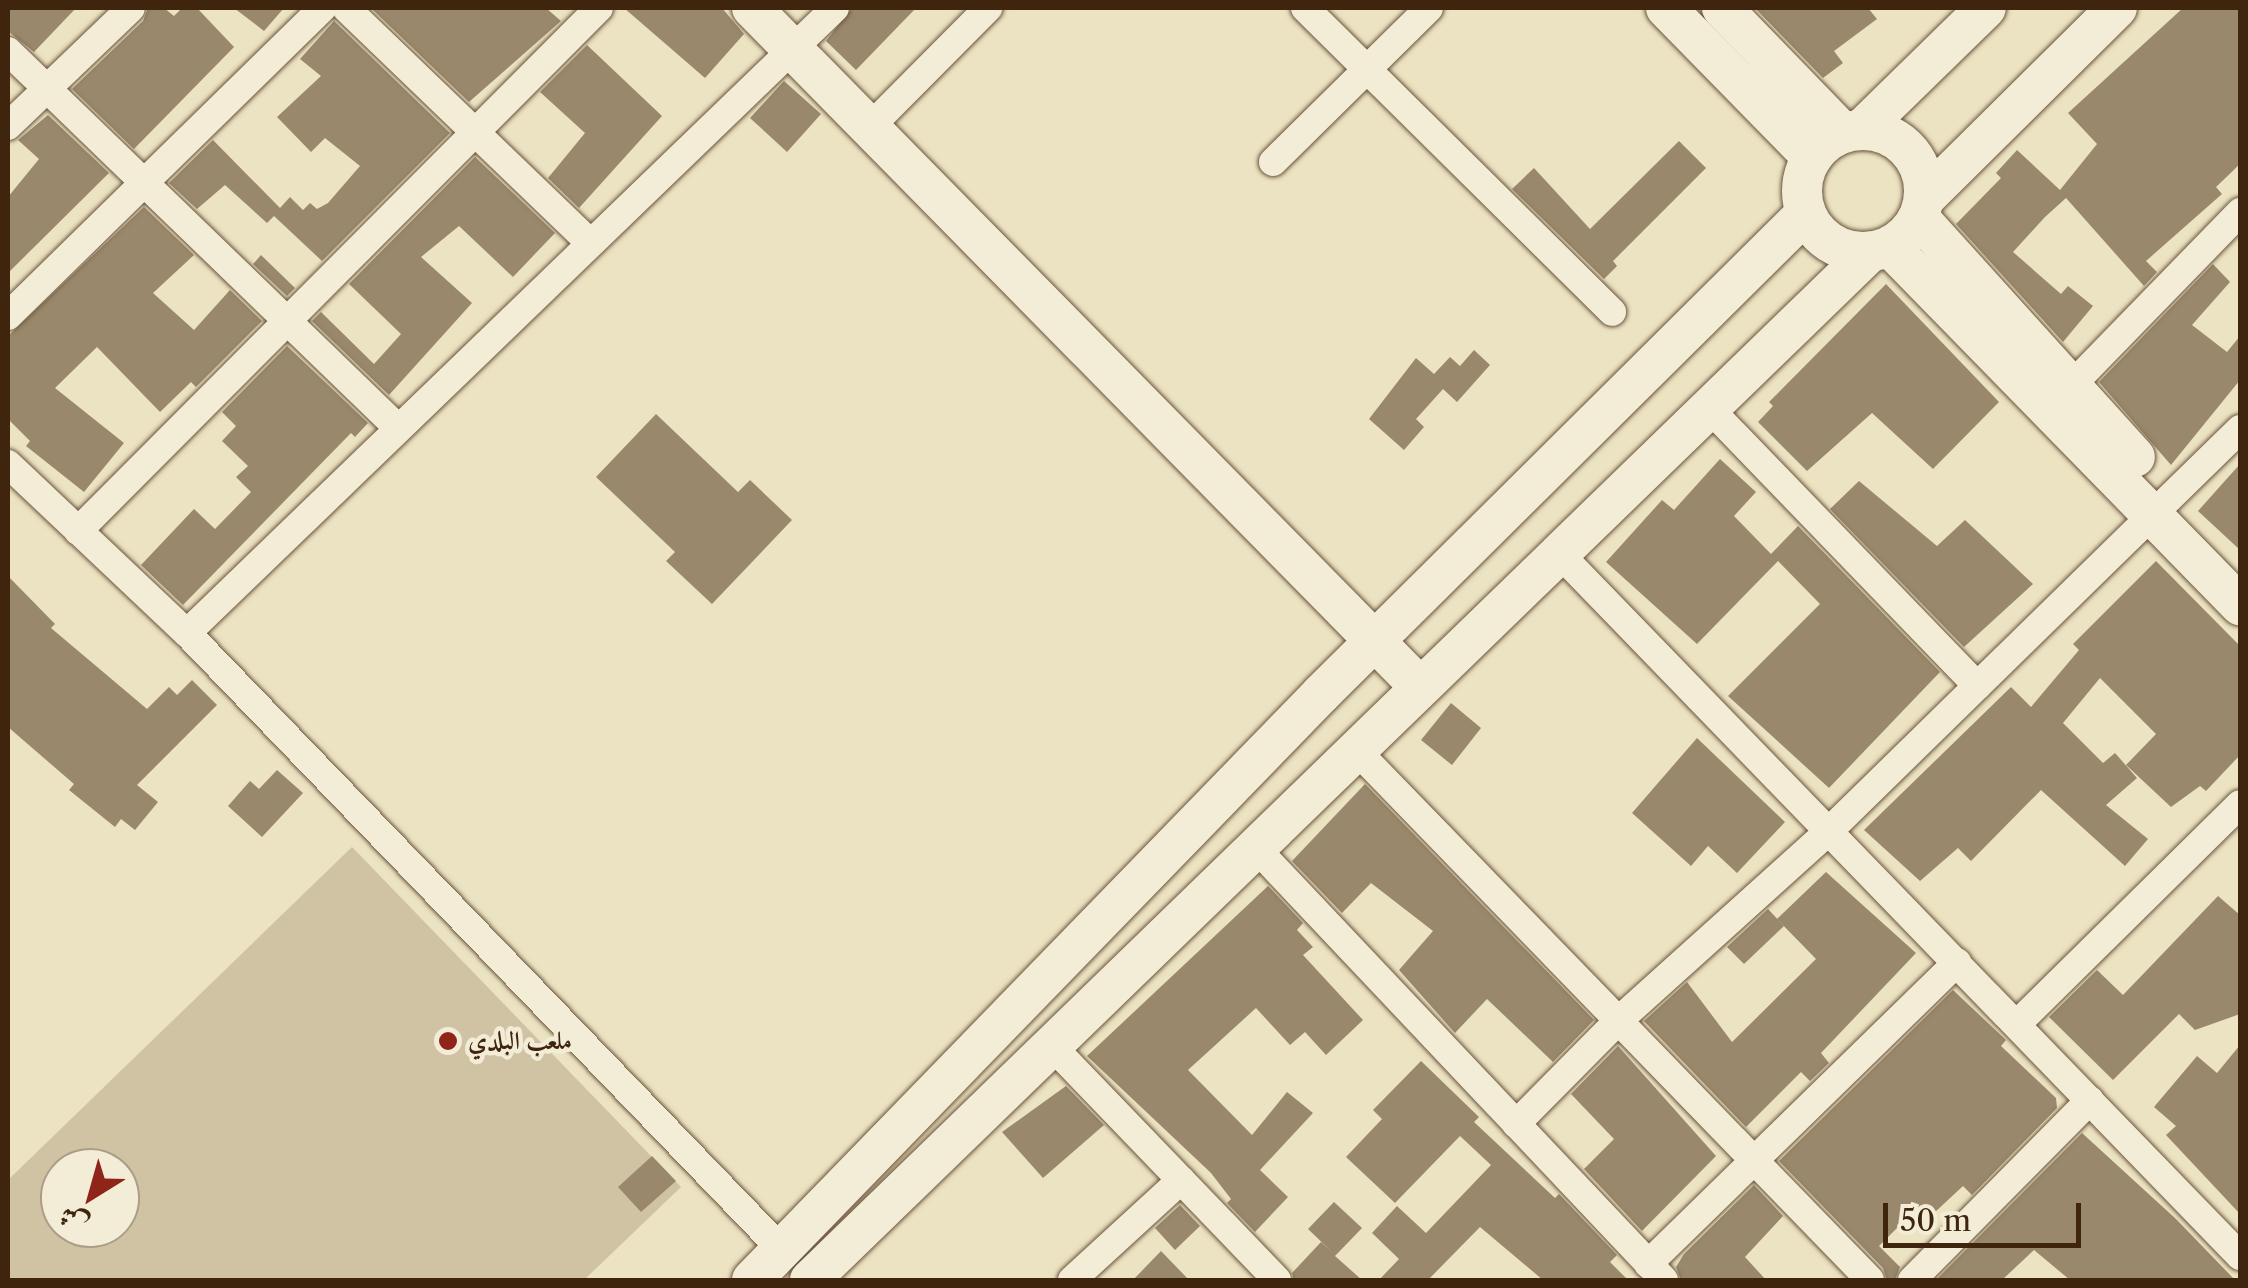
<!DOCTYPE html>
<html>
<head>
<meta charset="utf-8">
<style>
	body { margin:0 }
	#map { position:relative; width:2248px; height:1288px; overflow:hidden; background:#ece3c2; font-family:"Libre Caslon Text",Amiri,serif }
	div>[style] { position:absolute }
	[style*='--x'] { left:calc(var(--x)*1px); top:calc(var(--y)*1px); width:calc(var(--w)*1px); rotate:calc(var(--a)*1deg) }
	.green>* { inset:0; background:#cfc3a3 }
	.building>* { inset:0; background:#99886c }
	.roads { filter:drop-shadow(0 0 2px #6a543b) drop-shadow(0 0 2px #6a543b) }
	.street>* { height:28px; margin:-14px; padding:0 14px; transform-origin:14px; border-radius:14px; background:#f3edd7 }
	.secondary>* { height:40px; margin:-20px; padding:0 20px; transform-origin:20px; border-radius:20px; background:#f3edd7 }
	.secondary>.ring { margin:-20px; padding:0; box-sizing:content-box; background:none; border:40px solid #f3edd7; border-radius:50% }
	.dots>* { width:28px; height:28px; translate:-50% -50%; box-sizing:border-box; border:5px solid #f3edd7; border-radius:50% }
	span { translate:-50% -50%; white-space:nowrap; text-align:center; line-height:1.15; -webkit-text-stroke:9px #f3edd7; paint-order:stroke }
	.poi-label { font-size:25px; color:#3f250e; font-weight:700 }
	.left { translate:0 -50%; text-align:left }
	.frame { position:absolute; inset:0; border:10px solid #3f250e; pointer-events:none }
	.north { position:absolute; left:40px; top:1148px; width:100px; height:100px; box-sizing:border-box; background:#f3edd7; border:2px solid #ab9d87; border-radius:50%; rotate:217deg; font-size:28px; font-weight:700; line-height:40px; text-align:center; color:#3f250e }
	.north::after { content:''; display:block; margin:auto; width:35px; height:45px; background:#8f2418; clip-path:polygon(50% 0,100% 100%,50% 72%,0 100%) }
	.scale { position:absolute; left:1883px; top:1203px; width:198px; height:45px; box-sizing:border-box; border:5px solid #3f250e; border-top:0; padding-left:12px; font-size:30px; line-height:35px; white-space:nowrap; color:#3f250e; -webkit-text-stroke:8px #f3edd7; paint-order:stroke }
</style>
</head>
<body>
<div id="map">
	<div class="green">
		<i style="clip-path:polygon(evenodd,352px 847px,681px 1187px,584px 1280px,8px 1280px,8px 1180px,352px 847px,60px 1168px,120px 1168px,120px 1228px,60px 1228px,60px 1168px)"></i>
	</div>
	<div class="building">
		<i style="clip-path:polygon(8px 8px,76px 8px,34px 52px,8px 31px)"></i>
		<i style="clip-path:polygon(148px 8px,164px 8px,174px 16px,182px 8px,197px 8px,234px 47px,134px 149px,72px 89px,143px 21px)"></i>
		<i style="clip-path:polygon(234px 8px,284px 8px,264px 31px)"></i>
		<i style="clip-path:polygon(371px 8px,546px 8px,561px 21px,469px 102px)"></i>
		<i style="clip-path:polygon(624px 8px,722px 8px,744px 34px,705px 78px)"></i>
		<i style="clip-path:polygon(852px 8px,916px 8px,856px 70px,826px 41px)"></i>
		<i style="clip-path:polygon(1755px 8px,1868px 8px,1877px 19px,1834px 51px,1843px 63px,1823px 78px)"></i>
		<i style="clip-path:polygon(2183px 8px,2240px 8px,2240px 164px,2216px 187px,2222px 194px,2146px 261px,2157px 272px,2144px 286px,2066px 198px,2045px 217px,2013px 252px,2061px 294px,2068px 286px,2093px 306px,2063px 342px,1956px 224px,2001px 178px,1996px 173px,2017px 150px,2060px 190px,2097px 144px,2068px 113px)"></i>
		<i style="clip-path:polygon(334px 21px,450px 133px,322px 261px,274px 216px,267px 223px,225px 185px,197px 209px,169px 183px,213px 140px,280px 208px,290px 197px,303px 210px,310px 203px,317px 209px,328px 203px,360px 166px,325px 138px,311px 152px,277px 117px,321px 76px,300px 59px)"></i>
		<i style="clip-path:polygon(587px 45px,662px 116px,579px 208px,548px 178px,585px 133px,540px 92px)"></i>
		<i style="clip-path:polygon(784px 81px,821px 114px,787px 152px,750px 118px)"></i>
		<i style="clip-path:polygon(48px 115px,109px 173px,8px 273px,8px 197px,39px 159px,18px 140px)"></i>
		<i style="clip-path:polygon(1679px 141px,1706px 168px,1613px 261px,1617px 266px,1604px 279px,1512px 189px,1534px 168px,1590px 229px)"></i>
		<i style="clip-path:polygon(475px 157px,555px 233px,513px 277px,459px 226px,421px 257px,472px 303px,389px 395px,312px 321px,321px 312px,374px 364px,401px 334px,349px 284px)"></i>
		<i style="clip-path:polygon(144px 207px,194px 255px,153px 293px,194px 330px,230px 290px,262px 321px,196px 387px,191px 382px,160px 412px,97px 347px,55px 388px,124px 443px,84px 492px,26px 446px,30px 441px,8px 419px,8px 336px)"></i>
		<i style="clip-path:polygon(261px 255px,295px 288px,287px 296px,253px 264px)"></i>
		<i style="clip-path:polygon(2213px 264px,2230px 282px,2192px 325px,2227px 352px,2240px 336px,2240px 380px,2171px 465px,2099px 382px)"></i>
		<i style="clip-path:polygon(1886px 284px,1999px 402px,1933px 469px,1872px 413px,1807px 471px,1758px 422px,1773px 406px,1769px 402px)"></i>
		<i style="clip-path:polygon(287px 346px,368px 423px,355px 437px,351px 433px,183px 605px,141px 565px,194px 509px,215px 529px,251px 492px,236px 477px,248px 466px,222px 441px,236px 426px,222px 412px)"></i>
		<i style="clip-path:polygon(1474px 350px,1490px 365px,1457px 402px,1443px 389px,1416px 419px,1424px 427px,1404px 450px,1369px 419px,1416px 358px,1434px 374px,1450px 357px,1460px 366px)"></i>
		<i style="clip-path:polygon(656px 414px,738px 492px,750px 480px,792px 520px,712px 604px,666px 561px,675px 552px,596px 477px)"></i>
		<i style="clip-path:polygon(1720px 459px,1756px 492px,1734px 516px,1771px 554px,1798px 526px,1940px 672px,1829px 788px,1728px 696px,1820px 604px,1778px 561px,1697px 644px,1606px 562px,1662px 500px,1674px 510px)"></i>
		<i style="clip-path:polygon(2240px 464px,2240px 550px,2198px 511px)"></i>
		<i style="clip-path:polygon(1859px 481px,1937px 546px,1965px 520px,2033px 584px,1964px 647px,1830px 509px)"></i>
		<i style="clip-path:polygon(2156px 561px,2240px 646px,2240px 755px,2206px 791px,2200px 786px,2171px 807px,2126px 765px,2156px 734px,2100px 678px,2063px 723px,2103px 763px,2115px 753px,2137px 778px,2106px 805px,2148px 839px,2125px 866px,2041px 790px,1971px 861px,1958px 848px,1920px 881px,1864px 830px,2011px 687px,2031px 707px,2079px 650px,2073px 644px)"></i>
		<i style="clip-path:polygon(8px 576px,55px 624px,51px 628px,147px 709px,169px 687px,177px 695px,192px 680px,217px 705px,137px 785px,158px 802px,135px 830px,121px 819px,115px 827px,69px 790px,74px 784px,8px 727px)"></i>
		<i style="clip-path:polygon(1451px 703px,1481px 728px,1452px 765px,1421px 740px)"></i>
		<i style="clip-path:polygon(1697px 738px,1785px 822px,1737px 873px,1708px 846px,1691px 866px,1632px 813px)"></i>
		<i style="clip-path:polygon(277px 770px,303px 793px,262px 837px,228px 806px,250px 781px,259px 789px)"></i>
		<i style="clip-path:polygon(1365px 784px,1594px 1020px,1553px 1062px,1487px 999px,1455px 1033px,1399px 970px,1433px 931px,1371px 883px,1342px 913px,1292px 861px)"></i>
		<i style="clip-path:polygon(1826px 872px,1916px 953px,1821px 1053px,1829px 1063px,1810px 1081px,1801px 1072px,1746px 1127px,1644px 1021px,1687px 982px,1732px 1042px,1816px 959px,1777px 919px)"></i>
		<i style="clip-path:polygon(1268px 886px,1303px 923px,1297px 930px,1313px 947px,1303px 955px,1363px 1020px,1326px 1055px,1305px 1032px,1290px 1045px,1256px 1008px,1188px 1070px,1252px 1135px,1287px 1092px,1313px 1113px,1260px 1170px,1288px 1197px,1255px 1232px,1227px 1203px,1231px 1199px,1211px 1173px,1087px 1056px)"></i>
		<i style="clip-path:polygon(2218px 896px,2240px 915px,2240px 1014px,2195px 1030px,2179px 1014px,2113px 1080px,2049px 1017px,2097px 970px,2123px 995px)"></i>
		<i style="clip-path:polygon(1768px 909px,1784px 926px,1744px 964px,1727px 947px)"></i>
		<i style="clip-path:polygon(1953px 990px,2006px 1040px,2001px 1046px,2056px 1098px,2057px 1108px,1972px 1195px,1963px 1186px,1919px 1227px,1909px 1216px,1879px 1246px,1900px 1267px,1895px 1280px,1887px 1280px,1883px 1268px,1779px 1161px)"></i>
		<i style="clip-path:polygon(2240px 1045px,2240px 1214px,2166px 1135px,2176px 1126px,2154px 1107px,2197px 1056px,2217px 1073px)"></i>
		<i style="clip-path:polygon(1618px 1046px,1716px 1156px,1642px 1231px,1584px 1169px,1614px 1139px,1571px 1094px)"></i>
		<i style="clip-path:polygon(1421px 1061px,1479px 1117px,1474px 1122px,1555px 1198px,1559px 1194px,1617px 1255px,1610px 1262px,1628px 1280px,1543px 1280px,1480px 1227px,1428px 1280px,1379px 1280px,1399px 1259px,1372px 1233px,1397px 1206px,1426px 1233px,1491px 1165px,1460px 1136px,1395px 1203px,1346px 1157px,1382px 1119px,1373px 1110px)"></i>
		<i style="clip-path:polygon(1066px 1086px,1104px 1125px,1043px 1178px,1002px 1132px)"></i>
		<i style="clip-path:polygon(2082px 1133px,2176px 1219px,2235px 1280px,2070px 1280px,2034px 1250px,2002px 1280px,1936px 1280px)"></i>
		<i style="clip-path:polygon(652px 1156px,676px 1181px,641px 1212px,618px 1187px)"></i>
		<i style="clip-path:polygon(1754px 1185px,1783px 1216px,1745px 1257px,1766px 1280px,1681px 1280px,1676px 1267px,1684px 1254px)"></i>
		<i style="clip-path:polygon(1334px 1202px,1362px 1228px,1335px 1256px,1362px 1280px,1294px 1280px,1292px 1273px,1321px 1242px,1333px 1253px,1308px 1229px)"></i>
		<i style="clip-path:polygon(1180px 1205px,1200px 1226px,1175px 1250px,1155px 1228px)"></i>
		<i style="clip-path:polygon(1161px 1251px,1189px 1280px,1133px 1280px)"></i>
	</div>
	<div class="roads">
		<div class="street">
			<i style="--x:346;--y:8;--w:336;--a:43.9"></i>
			<i style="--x:1305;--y:8;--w:432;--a:44.7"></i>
			<i style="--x:8;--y:51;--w:542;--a:44.03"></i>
			<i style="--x:8;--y:126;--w:170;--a:-43.8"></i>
			<i style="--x:870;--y:127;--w:168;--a:-45.2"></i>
			<i style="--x:1273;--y:162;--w:219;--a:-44.6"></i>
			<i style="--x:8;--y:316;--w:441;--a:-44.4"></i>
			<i style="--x:2071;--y:386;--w:243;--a:-45.8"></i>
			<i style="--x:1707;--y:406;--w:389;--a:46"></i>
			<i style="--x:8;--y:464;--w:246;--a:43.4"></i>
			<i style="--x:187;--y:633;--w:857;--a:46.04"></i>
			<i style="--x:78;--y:531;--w:738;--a:-45.11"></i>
			<i style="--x:1556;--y:550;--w:983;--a:45.91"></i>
			<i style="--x:187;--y:633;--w:900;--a:-43.96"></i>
			<i style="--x:1354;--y:748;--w:741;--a:45.87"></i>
			<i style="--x:1254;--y:846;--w:597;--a:46.63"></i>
			<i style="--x:2017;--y:1024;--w:313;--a:-44.6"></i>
			<i style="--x:1051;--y:1045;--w:326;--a:46.1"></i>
			<i style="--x:1516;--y:1124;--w:145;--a:-45.3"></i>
			<i style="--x:1618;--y:1021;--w:284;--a:-42"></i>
			<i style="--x:1829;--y:831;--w:575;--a:-44.37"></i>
			<i style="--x:1648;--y:1264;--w:432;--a:-44.3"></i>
			<i style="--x:1072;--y:1280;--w:148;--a:-42.5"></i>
			<i style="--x:1912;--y:1280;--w:253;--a:-45.3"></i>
		</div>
		<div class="secondary">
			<i style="--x:752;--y:8;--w:950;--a:45.47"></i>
			<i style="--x:1666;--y:8;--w:209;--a:45.6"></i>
			<i style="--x:1722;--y:8;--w:174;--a:45.9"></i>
			<i style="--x:1862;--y:129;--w:173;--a:-44.3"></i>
			<i class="ring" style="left:1802px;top:130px;width:82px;height:82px"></i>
			<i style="--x:1925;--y:198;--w:270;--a:-44.7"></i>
			<i style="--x:1919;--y:218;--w:322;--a:47.9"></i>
			<i style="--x:1890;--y:247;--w:501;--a:45.65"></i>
			<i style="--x:752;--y:1280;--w:817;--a:-45.84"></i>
			<i style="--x:1321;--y:694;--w:683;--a:-44.76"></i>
			<i style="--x:810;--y:1280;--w:1477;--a:-44.12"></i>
		</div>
	</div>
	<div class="dots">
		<i style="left:448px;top:1041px;background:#8f2418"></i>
	</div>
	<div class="poi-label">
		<span class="left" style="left:468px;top:1041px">ملعب البلدي</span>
	</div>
	<div class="frame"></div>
	<div class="north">ش</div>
	<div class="scale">50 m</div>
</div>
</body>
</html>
